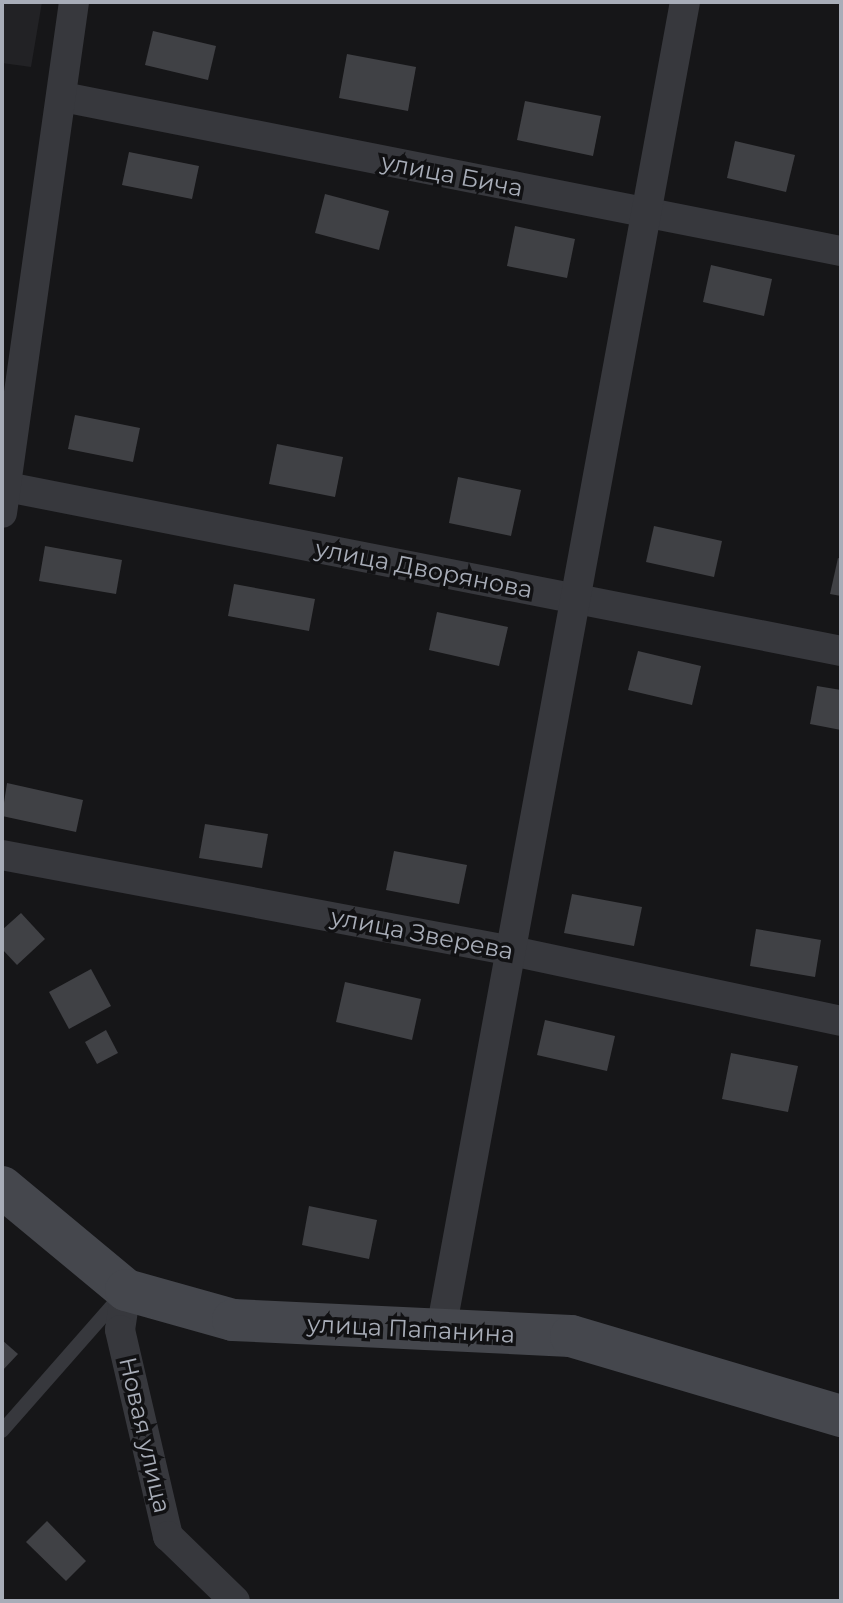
<!DOCTYPE html>
<html>
<head>
<meta charset="utf-8">
<style>
	body { margin:0 }
	#map { position:relative; width:843px; height:1603px; overflow:hidden; background:#161618; font-family:Montserrat,sans-serif }
	div>[style] { position:absolute }
	[style*='--x'] { left:calc(var(--x)*1px); top:calc(var(--y)*1px); width:calc(var(--w)*1px); rotate:calc(var(--a)*1deg) }
	.built>* { inset:0; background:#222225 }
	.building>* { inset:0; background:#404145 }
	.lane>* { height:14px; margin:-7px; padding:0 7px; transform-origin:7px; border-radius:7px; background:#37383d }
	.street>* { height:30px; margin:-15px; padding:0 15px; transform-origin:15px; border-radius:15px; background:#37383d }
	.secondary>* { height:42px; margin:-21px; padding:0 21px; transform-origin:21px; border-radius:21px; background:#45474d }
	span { translate:-50% -50%; white-space:nowrap; text-align:center; line-height:1.15; -webkit-text-stroke:7px #111113; paint-order:stroke }
	.street-label { font-size:24px; color:#a8adb8 }
	.frame { position:absolute; inset:0; border:4px solid #a8adb8; pointer-events:none }
</style>
</head>
<body>
<div id="map">
	<div class="built">
		<i style="clip-path:polygon(2px 2px,42px 2px,31px 67px,2px 63px)"></i>
	</div>
	<div class="building">
		<i style="clip-path:polygon(153px 31px,216px 46px,208px 80px,145px 65px)"></i>
		<i style="clip-path:polygon(347px 54px,416px 67px,408px 111px,339px 98px)"></i>
		<i style="clip-path:polygon(525px 101px,601px 116px,593px 156px,517px 140px)"></i>
		<i style="clip-path:polygon(735px 141px,795px 155px,786px 192px,727px 178px)"></i>
		<i style="clip-path:polygon(129px 152px,199px 166px,192px 199px,122px 185px)"></i>
		<i style="clip-path:polygon(325px 194px,389px 211px,379px 250px,315px 233px)"></i>
		<i style="clip-path:polygon(515px 226px,575px 239px,567px 278px,507px 266px)"></i>
		<i style="clip-path:polygon(711px 265px,772px 279px,764px 316px,703px 302px)"></i>
		<i style="clip-path:polygon(75px 415px,140px 428px,133px 462px,68px 449px)"></i>
		<i style="clip-path:polygon(277px 444px,343px 457px,335px 497px,269px 484px)"></i>
		<i style="clip-path:polygon(458px 477px,521px 490px,511px 536px,449px 523px)"></i>
		<i style="clip-path:polygon(654px 526px,722px 541px,714px 577px,646px 562px)"></i>
		<i style="clip-path:polygon(45px 546px,122px 560px,116px 594px,39px 581px)"></i>
		<i style="clip-path:polygon(838px 558px,841px 559px,841px 596px,830px 594px)"></i>
		<i style="clip-path:polygon(234px 584px,315px 599px,309px 631px,228px 616px)"></i>
		<i style="clip-path:polygon(437px 612px,508px 627px,499px 666px,429px 650px)"></i>
		<i style="clip-path:polygon(638px 651px,701px 666px,692px 705px,628px 690px)"></i>
		<i style="clip-path:polygon(817px 686px,841px 690px,841px 730px,810px 724px)"></i>
		<i style="clip-path:polygon(7px 783px,83px 800px,76px 832px,2px 816px)"></i>
		<i style="clip-path:polygon(205px 824px,268px 834px,262px 868px,199px 858px)"></i>
		<i style="clip-path:polygon(394px 851px,467px 865px,459px 904px,386px 890px)"></i>
		<i style="clip-path:polygon(572px 894px,642px 907px,634px 946px,564px 933px)"></i>
		<i style="clip-path:polygon(21px 913px,45px 939px,17px 965px,2px 949px,2px 930px)"></i>
		<i style="clip-path:polygon(756px 929px,821px 940px,815px 977px,750px 966px)"></i>
		<i style="clip-path:polygon(91px 969px,111px 1006px,69px 1029px,49px 992px)"></i>
		<i style="clip-path:polygon(345px 982px,421px 999px,412px 1040px,336px 1022px)"></i>
		<i style="clip-path:polygon(545px 1020px,615px 1036px,607px 1071px,537px 1055px)"></i>
		<i style="clip-path:polygon(106px 1030px,118px 1053px,97px 1064px,85px 1042px)"></i>
		<i style="clip-path:polygon(731px 1053px,798px 1066px,788px 1112px,722px 1099px)"></i>
		<i style="clip-path:polygon(309px 1206px,377px 1220px,369px 1259px,302px 1245px)"></i>
		<i style="clip-path:polygon(2px 1340px,18px 1354px,2px 1371px)"></i>
		<i style="clip-path:polygon(47px 1521px,86px 1561px,66px 1581px,26px 1542px)"></i>
	</div>
	<div class="lane">
		<i style="--x:2;--y:1431;--w:176;--a:-48.7"></i>
	</div>
	<div class="street">
		<i style="--x:63;--y:97;--w:793;--a:11.2"></i>
		<i style="--x:7;--y:487;--w:850;--a:11.12"></i>
		<i style="--x:2;--y:513;--w:516;--a:-81.98"></i>
		<i style="--x:2;--y:855;--w:514;--a:10.65"></i>
		<i style="--x:507;--y:950;--w:341;--a:12"></i>
		<i style="--x:126;--y:1290;--w:40;--a:98.5"></i>
		<i style="--x:120;--y:1330;--w:212;--a:76.9"></i>
		<i style="--x:168;--y:1536;--w:93;--a:44.1"></i>
		<i style="--x:441;--y:1330;--w:1350;--a:-79.59"></i>
	</div>
	<div class="secondary">
		<i style="--x:2;--y:1187;--w:161;--a:39.7"></i>
		<i style="--x:126;--y:1290;--w:111;--a:15.7"></i>
		<i style="--x:233;--y:1320;--w:338;--a:2.7"></i>
		<i style="--x:571;--y:1336;--w:282;--a:16.5"></i>
	</div>
	<div class="street-label">
		<span style="left:452px;top:175px;rotate:11deg">улица Бича</span>
		<span style="left:424px;top:569px;rotate:11deg">улица Дворянова</span>
		<span style="left:422px;top:934px;rotate:11deg">улица Зверева</span>
		<span style="left:411px;top:1329px;rotate:3deg">улица Папанина</span>
		<span style="left:145px;top:1435px;rotate:77deg">Новая улица</span>
	</div>
	<div class="frame"></div>
</div>
</body>
</html>
